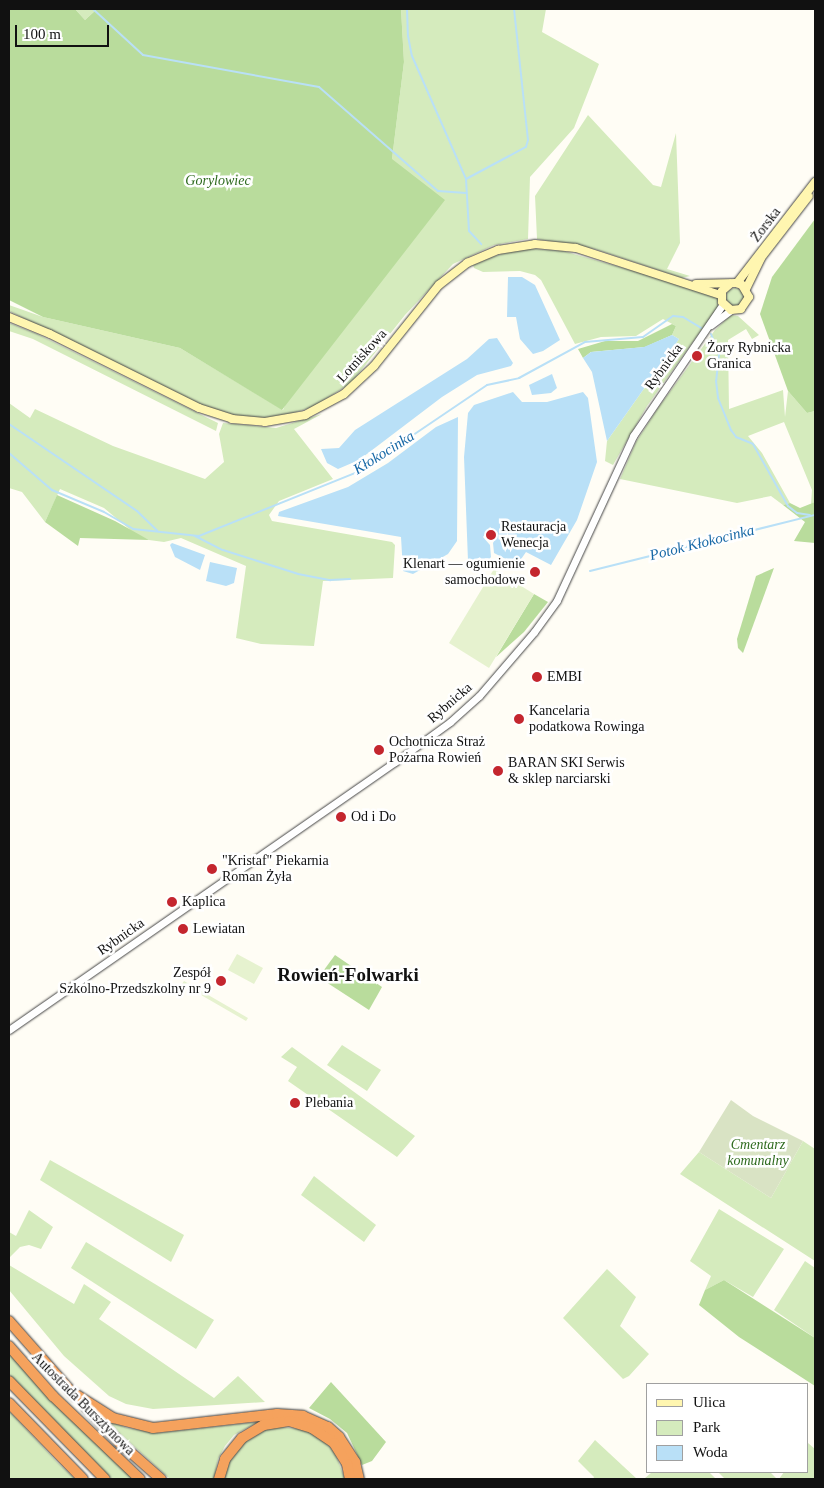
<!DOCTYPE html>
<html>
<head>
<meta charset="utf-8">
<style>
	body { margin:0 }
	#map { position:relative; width:824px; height:1488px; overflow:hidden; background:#fffdf5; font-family:"Times New Roman",serif }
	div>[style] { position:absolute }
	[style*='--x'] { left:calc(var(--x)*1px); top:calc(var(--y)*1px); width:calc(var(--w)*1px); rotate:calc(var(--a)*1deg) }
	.green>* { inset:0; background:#d5ebbd }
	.round { border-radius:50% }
	.forest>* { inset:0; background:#b9dc9c }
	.cemetery>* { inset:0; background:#d9e3c4 }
	.pitch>* { inset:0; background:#e6f2cf }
	.water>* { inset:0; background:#b9e0f7 }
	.stream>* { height:2px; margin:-1px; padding:0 1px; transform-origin:1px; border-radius:1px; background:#b9e0f7 }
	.roads { filter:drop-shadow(0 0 1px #444) drop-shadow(0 0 1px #444) }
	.tertiary>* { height:7px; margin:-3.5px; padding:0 3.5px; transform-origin:3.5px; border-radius:3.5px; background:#fff }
	.secondary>* { height:8px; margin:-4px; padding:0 4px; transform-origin:4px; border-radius:4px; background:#fff6b0 }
	.motorway>* { height:10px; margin:-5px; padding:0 5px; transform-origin:5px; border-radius:5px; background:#f5a25d }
	.dots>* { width:14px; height:14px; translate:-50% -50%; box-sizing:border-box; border:2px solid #fff; border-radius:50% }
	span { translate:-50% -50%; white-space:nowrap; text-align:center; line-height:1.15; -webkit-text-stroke:5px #fff; paint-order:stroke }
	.park-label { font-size:14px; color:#2f6b1f; font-style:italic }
	.street-label { font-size:14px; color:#111 }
	.poi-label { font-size:14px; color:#111 }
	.left { translate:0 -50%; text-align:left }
	.right { translate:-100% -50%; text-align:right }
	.water-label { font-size:15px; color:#1768a6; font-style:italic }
	.district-label { font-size:19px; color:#111; font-weight:700 }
	.frame { position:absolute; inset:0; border:10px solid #111; pointer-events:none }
	.legend { position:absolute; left:646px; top:1383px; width:162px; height:90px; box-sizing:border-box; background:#fff; border:1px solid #a0a0a0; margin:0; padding:6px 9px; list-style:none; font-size:15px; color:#111 }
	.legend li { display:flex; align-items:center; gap:10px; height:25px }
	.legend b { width:25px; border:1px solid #a0a0a0 }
	.scale { position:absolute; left:15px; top:25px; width:94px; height:22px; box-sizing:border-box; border:2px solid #111; border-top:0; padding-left:6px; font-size:15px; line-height:18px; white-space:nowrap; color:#111; -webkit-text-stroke:4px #fff; paint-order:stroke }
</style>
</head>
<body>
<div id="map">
	<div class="green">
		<i style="clip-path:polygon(75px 9px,97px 9px,85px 20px)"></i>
		<i style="clip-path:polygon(401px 9px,546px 9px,542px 32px,599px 64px,574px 128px,530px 177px,528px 239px,494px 245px,453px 264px,405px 315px,351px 383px,313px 407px,283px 416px,265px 419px,227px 415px,209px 409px,9px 311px,9px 305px,43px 317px,180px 348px,283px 410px,392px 159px,404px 62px)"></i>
		<i style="clip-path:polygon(588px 115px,653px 185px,661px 187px,676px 133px,680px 243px,667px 269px,690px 276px,682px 278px,595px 249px,537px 239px,535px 196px)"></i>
		<i style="clip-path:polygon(522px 248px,563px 251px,715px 294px,718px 299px,718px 307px,647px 406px,613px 465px,605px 461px,607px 441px,679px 339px,672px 335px,676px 326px,663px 319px,636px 336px,601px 337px,575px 344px,541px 280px,535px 275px,520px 271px,483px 272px,474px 268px,473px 265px,492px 257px)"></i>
		<i class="round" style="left:726px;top:288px;width:18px;height:18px"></i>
		<i style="clip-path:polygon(731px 315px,738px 316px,759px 335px,752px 339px,746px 329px,728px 340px,729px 409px,783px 390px,785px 417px,788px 391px,807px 413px,815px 411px,815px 502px,811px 504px,812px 490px,784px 422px,748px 436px,762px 453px,790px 503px,783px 505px,771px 496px,737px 503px,620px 479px,636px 442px,658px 408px,715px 330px)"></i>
		<i style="clip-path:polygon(9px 323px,37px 334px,218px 423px,216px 431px,33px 339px,9px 331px)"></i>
		<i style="clip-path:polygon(9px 403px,30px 418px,35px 409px,113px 446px,205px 479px,224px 462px,219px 434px,223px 423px,276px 428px,322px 414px,294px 429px,333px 479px,279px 501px,269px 515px,272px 521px,392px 542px,395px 545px,393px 578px,323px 581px,314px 646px,261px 644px,236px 638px,246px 566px,181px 538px,164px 542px,149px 540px,134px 533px,104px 508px,60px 489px,45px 522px,22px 492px,9px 488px)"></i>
		<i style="clip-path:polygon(342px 1045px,381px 1070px,367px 1091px,327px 1065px)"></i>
		<i style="clip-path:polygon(292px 1047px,415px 1136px,397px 1157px,288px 1081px,297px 1067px,281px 1057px)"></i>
		<i style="clip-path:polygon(803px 1141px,815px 1149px,815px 1261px,680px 1174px,699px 1152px,771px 1198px)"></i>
		<i style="clip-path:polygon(50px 1160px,184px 1235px,171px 1262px,40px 1180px)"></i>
		<i style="clip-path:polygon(314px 1176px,376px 1225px,364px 1242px,301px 1195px)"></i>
		<i style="clip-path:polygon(719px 1209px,784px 1249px,753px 1297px,724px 1280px,705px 1290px,711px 1276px,690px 1261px)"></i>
		<i style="clip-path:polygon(29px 1210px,53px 1227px,41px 1249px,29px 1245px,20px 1247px,9px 1258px,9px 1232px,16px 1236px)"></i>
		<i style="clip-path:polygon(86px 1242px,214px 1320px,196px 1349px,71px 1268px)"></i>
		<i style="clip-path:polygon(805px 1261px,815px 1268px,815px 1338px,774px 1310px)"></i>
		<i style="clip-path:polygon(9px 1265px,74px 1304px,84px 1284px,111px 1302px,99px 1319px,214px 1398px,238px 1376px,265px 1402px,153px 1409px,126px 1404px,109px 1396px,64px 1356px,9px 1290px)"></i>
		<i style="clip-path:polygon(607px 1269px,636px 1297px,620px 1326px,649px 1354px,629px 1376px,623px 1379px,563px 1318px)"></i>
		<i style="clip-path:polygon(9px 1352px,59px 1408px,134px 1479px,112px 1479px,96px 1464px,9px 1374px)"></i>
		<i style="clip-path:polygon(9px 1411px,57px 1462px,75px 1479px,9px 1479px)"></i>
		<i style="clip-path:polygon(104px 1419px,127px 1428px,157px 1433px,258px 1422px,234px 1435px,225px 1446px,218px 1459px,214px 1479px,170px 1479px)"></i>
		<i style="clip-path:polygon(281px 1427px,306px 1430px,326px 1443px,335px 1453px,345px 1479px,223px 1479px,227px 1465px,242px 1444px,267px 1429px)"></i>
		<i style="clip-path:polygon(595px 1440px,637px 1479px,593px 1479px,594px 1477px,578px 1461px)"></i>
		<i style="clip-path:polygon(808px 1443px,815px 1449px,815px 1479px,779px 1479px,784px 1472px,808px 1472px)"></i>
		<i style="clip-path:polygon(652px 1472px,709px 1472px,716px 1479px,644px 1479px)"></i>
		<i style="clip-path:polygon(718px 1472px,770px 1472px,777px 1479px,725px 1479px)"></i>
	</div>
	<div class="forest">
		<i style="clip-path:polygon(9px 9px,75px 9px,85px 20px,97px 9px,401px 9px,404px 62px,392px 159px,445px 200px,282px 410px,180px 348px,43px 317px,9px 300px)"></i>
		<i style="clip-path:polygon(815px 219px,815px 411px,807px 413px,788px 391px,760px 314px,772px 277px)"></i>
		<i style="clip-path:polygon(672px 324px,676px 326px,672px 335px,645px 347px,591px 352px,583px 358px,578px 349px,605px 341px,638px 341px)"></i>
		<i style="clip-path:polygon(57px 495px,115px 521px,149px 540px,80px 538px,78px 546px,45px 522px)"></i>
		<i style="clip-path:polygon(815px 502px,815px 543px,794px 541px,805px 522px,783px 505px,790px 503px,800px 508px)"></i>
		<i style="clip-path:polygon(774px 568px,743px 653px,738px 648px,737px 639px,756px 576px)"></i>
		<i style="clip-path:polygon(534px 594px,548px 602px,524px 632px,496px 657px)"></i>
		<i style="clip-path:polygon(335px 955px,382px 987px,369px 1010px,326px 982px,321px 974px)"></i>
		<i style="clip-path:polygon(724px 1280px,815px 1338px,815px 1386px,739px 1337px,699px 1305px,705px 1290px)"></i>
		<i style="clip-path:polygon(331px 1382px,386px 1442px,372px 1461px,362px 1465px,347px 1433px,330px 1419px,309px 1408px)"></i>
	</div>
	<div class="cemetery">
		<i style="clip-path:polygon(731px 1100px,753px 1116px,803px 1141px,771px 1198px,699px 1152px)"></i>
	</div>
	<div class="pitch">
		<i style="clip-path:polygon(494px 569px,534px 594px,489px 668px,449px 643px)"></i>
		<i style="clip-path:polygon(237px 954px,263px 968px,254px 984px,228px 970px)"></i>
		<i style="clip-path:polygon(184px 981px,248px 1018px,246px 1021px,182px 984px)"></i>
	</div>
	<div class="water">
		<i style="clip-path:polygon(508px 277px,522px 277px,535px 285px,560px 340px,543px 351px,533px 354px,520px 339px,516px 317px,507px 317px)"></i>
		<i style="clip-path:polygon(672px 335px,679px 339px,607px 441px,592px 372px,583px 358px,591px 352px,644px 347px)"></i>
		<i style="clip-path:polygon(497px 338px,513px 363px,511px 366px,477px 375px,442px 397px,359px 460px,338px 469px,327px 463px,321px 449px,339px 448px,355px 430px,467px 359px,489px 339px)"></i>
		<i style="clip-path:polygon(552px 374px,557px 388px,551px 393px,532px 395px,529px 385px)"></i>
		<i style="clip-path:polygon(513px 392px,522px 402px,547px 402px,583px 392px,588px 398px,597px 462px,577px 520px,551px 565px,526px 552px,517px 565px,494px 553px,493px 543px,498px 533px,490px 527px,483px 537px,490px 545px,491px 557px,487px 562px,476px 565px,468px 561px,464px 457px,468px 413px,474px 405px)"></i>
		<i style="clip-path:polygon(458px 417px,457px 541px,448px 554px,413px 574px,403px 571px,401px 537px,278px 516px,279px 512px,348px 487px,388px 463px,436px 427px)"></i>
		<i style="clip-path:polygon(172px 543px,205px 555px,200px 570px,175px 557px,170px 545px)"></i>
		<i style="clip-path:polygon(210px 562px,237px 568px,234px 583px,226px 586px,206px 581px)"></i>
	</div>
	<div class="stream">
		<i style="--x:93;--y:9;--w:68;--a:42.6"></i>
		<i style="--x:143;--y:55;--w:179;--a:10.3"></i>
		<i style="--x:319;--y:87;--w:158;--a:41.2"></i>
		<i style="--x:438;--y:191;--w:28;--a:4"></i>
		<i style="--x:407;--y:9;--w:27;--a:88"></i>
		<i style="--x:408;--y:36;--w:20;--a:79"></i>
		<i style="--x:412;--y:56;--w:134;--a:66.3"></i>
		<i style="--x:466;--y:179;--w:52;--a:86.7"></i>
		<i style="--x:469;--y:231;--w:18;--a:47"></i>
		<i style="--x:466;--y:179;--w:68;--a:-28.1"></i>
		<i style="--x:526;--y:147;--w:7;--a:-74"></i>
		<i style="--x:528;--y:140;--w:132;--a:-96.1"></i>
		<i style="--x:711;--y:334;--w:22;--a:68"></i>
		<i style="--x:719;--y:354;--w:27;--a:96"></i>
		<i style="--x:716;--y:381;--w:17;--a:83"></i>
		<i style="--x:718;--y:398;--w:35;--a:68"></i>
		<i style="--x:731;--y:430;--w:9;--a:54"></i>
		<i style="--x:736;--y:437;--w:18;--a:22"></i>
		<i style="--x:753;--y:444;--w:71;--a:60.6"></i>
		<i style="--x:788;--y:506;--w:11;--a:38"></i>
		<i style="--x:797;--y:513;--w:13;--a:9"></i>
		<i style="--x:9;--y:424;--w:155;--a:34.2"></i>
		<i style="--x:137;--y:511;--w:28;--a:44"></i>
		<i style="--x:9;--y:453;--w:57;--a:40.7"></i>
		<i style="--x:52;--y:490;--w:56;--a:22.9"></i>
		<i style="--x:104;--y:512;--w:34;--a:30"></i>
		<i style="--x:133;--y:529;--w:66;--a:6.1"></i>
		<i style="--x:199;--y:536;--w:174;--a:-22"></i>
		<i style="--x:360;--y:471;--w:153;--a:-34.1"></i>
		<i style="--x:487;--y:385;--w:33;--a:-12"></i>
		<i style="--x:519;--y:378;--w:75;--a:-28.6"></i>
		<i style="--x:585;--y:342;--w:58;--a:-4.9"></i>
		<i style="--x:643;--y:337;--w:37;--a:-35"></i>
		<i style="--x:673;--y:316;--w:10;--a:6"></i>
		<i style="--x:683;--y:317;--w:21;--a:31"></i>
		<i style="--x:195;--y:536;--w:31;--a:27"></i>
		<i style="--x:223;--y:550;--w:79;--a:17.7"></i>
		<i style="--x:298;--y:574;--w:33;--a:11"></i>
		<i style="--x:330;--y:580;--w:20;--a:-3"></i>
		<i style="--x:590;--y:571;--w:232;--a:-14"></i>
	</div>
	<div class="roads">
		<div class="tertiary">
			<i style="--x:711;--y:325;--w:25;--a:-37"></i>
			<i style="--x:9;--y:1030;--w:470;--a:-34.8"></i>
			<i style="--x:395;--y:762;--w:68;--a:-36"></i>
			<i style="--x:450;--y:722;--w:39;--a:-42"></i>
			<i style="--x:479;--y:696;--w:84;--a:-49.3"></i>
			<i style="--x:534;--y:632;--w:39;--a:-54"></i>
			<i style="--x:557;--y:600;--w:181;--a:-65.1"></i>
			<i style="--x:633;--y:436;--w:160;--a:-55.7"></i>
		</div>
		<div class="secondary">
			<i style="--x:737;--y:283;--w:128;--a:-52.3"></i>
			<i style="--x:696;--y:284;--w:40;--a:-1.4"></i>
			<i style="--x:736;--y:283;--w:6;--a:18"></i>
			<i style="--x:742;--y:285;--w:14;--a:60"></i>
			<i style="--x:749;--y:297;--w:14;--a:124"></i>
			<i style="--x:741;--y:309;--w:10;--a:174"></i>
			<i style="--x:731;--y:310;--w:12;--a:-138"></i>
			<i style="--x:722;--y:302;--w:11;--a:-90"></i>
			<i style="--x:722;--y:291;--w:11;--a:-41"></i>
			<i style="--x:746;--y:289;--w:34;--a:-64"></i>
			<i style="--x:761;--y:258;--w:78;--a:-52.3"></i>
			<i style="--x:9;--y:317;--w:44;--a:22.5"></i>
			<i style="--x:50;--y:334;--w:166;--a:26.4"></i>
			<i style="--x:199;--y:408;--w:35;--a:18"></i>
			<i style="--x:232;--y:419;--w:33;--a:5"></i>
			<i style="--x:265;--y:422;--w:41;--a:-9.9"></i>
			<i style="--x:305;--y:415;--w:44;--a:-28.3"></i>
			<i style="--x:344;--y:394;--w:41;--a:-43"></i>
			<i style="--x:374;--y:366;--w:104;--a:-51.3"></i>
			<i style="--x:439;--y:285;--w:36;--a:-38"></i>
			<i style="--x:467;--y:263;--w:34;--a:-23"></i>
			<i style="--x:498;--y:250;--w:37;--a:-9"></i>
			<i style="--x:535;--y:244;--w:41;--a:5.6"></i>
			<i style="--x:576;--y:248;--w:152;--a:18"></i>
		</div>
		<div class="motorway">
			<i style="--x:9;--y:1321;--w:101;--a:48.6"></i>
			<i style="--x:9;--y:1346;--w:67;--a:48.7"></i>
			<i style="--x:53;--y:1396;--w:120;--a:43.7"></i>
			<i style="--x:9;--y:1381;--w:137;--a:45.6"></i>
			<i style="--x:72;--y:1392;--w:49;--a:32.4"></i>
			<i style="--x:113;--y:1418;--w:41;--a:14"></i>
			<i style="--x:153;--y:1428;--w:125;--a:-6.4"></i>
			<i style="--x:277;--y:1414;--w:26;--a:4"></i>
			<i style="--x:303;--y:1416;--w:27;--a:24"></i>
			<i style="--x:328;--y:1427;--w:15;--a:42"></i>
			<i style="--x:339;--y:1437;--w:30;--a:57"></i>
			<i style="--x:355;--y:1462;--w:17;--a:77"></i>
			<i style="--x:9;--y:1403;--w:106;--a:45.8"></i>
			<i style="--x:86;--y:1407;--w:48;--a:46.7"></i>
			<i style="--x:119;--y:1442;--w:56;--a:41.4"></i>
			<i style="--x:219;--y:1479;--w:21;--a:-73"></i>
			<i style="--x:225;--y:1459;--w:27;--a:-51"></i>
			<i style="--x:242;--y:1438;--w:26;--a:-31"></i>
			<i style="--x:264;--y:1425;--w:25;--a:-9"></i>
			<i style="--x:289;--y:1421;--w:24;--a:17"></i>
			<i style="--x:312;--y:1428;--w:27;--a:34"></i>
			<i style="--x:334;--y:1443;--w:25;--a:58"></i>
			<i style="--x:347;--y:1464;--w:15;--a:79"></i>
		</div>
	</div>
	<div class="dots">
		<i style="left:697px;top:356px;background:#c4262e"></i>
		<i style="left:491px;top:535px;background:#c4262e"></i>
		<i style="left:535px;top:572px;background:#c4262e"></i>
		<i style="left:537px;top:677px;background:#c4262e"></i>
		<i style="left:519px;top:719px;background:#c4262e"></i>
		<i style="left:379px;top:750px;background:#c4262e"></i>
		<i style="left:498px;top:771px;background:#c4262e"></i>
		<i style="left:341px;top:817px;background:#c4262e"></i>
		<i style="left:212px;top:869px;background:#c4262e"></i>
		<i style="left:172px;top:902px;background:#c4262e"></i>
		<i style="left:183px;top:929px;background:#c4262e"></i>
		<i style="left:221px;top:981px;background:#c4262e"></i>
		<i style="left:295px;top:1103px;background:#c4262e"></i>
	</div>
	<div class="park-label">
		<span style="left:218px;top:181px">Gorylowiec</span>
		<span style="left:758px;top:1153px">Cmentarz<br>komunalny</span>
	</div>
	<div class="street-label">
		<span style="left:766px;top:225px;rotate:-53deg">Żorska</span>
		<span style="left:362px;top:356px;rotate:-48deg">Lotniskowa</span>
		<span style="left:664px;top:367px;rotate:-54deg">Rybnicka</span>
		<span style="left:450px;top:703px;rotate:-41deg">Rybnicka</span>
		<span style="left:121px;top:937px;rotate:-35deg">Rybnicka</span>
		<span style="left:83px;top:1404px;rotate:45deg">Autostrada Bursztynowa</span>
	</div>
	<div class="poi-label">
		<span class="left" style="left:707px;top:356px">Żory Rybnicka<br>Granica</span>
		<span class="left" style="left:501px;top:535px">Restauracja<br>Wenecja</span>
		<span class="right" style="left:525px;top:572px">Klenart — ogumienie<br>samochodowe</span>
		<span class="left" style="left:547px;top:677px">EMBI</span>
		<span class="left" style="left:529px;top:719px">Kancelaria<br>podatkowa Rowinga</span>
		<span class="left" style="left:389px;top:750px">Ochotnicza Straż<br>Pożarna Rowień</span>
		<span class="left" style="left:508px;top:771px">BARAN SKI Serwis<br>&amp; sklep narciarski</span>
		<span class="left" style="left:351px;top:817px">Od i Do</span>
		<span class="left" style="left:222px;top:869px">"Kristaf" Piekarnia<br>Roman Żyła</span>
		<span class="left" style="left:182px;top:902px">Kaplica</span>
		<span class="left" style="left:193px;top:929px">Lewiatan</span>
		<span class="right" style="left:211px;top:981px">Zespół<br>Szkolno-Przedszkolny nr 9</span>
		<span class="left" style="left:305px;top:1103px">Plebania</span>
	</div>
	<div class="water-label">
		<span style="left:384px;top:453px;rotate:-32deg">Kłokocinka</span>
		<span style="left:702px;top:543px;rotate:-14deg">Potok Kłokocinka</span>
	</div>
	<div class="district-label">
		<span style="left:348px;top:975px">Rowień-Folwarki</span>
	</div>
	<div class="frame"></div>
	<ul class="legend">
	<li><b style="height:6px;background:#fff6b0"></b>Ulica</li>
	<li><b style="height:14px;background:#d5ebbd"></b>Park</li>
	<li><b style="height:14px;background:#b9e0f7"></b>Woda</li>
	</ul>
	<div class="scale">100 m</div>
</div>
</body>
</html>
